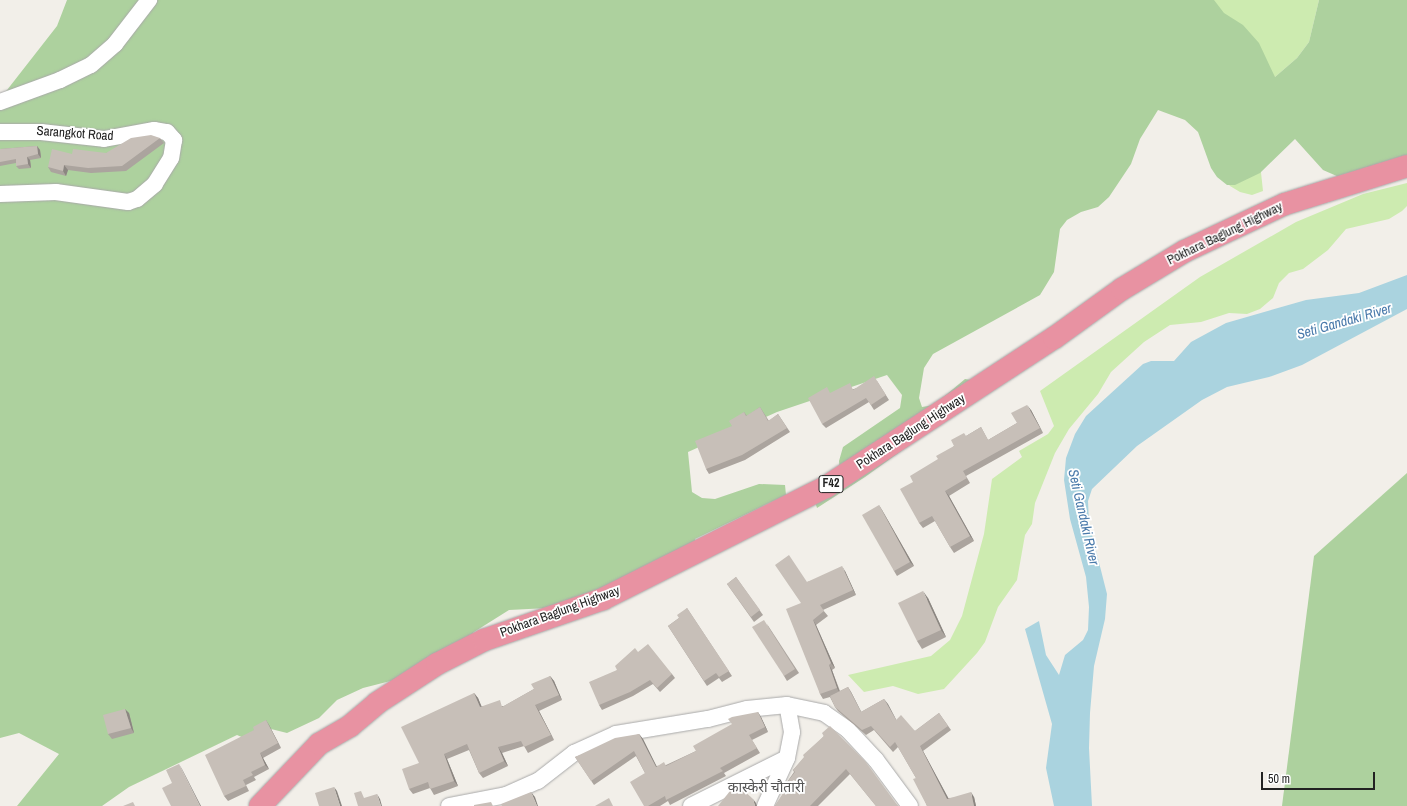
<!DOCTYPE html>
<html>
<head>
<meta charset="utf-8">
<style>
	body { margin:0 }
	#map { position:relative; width:1407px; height:806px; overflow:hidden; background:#f2efe9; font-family:"Archivo Narrow","Noto Sans Devanagari",sans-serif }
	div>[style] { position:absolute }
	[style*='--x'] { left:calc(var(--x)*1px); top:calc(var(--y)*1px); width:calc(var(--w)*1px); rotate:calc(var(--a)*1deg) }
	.grass>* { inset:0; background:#cdebb0 }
	.forest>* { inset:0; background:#add19e }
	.water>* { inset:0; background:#aad3df }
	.roads { filter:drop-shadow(0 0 1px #a9a9a9) drop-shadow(0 0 1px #a9a9a9) }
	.minor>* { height:16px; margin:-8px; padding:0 8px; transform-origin:8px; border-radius:8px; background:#fff }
	.highway>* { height:22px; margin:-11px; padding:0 11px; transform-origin:11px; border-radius:11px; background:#e892a2 }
	.wall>* { inset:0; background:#aba49e }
	.shaded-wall>* { inset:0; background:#8b8681 }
	.building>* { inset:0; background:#c7bfb8 }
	span { translate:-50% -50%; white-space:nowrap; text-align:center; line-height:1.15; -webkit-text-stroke:3.5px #fff; paint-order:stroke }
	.shield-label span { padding:1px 3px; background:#fff; border:1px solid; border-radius:3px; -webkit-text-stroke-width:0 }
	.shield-label { font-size:12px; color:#222; font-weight:700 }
	.street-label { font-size:13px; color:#222 }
	.water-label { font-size:14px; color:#4a7aab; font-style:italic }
	.neighbourhood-label { font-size:14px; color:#555 }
	.scale { position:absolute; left:1261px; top:772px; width:114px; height:18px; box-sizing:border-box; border:2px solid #222; border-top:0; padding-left:5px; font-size:12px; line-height:14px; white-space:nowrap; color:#222; -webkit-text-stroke:3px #fff; paint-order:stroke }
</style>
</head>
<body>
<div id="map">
	<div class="grass">
		<i style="clip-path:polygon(1163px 0,1319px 0,1309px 42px,1297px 58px,1275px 77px,1260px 163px,1263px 191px,1252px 195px,1240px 192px,1230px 186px,1221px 173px)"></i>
		<i style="clip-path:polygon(1407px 183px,1407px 206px,1402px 211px,1389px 219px,1346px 229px,1328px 250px,1303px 269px,1289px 273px,1279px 283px,1273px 298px,1260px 309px,1247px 314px,1229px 313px,1201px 322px,1170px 325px,1144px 342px,1111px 372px,1098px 394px,1069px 429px,1055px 453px,1035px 503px,1032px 524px,1025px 535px,1017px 580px,998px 607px,985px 642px,977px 653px,944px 689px,918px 694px,893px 686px,864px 692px,848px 675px,931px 656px,950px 640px,962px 616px,984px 534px,992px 479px,1022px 457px,1019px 451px,1048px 434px,1054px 426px,1040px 391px,1200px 277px,1296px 222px,1363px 194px)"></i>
	</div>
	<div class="forest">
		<i style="clip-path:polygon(67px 0,1214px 0,1224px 13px,1243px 25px,1259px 43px,1275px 77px,1297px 58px,1309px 42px,1319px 0,1407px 0,1407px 158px,1339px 177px,1323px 170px,1295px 139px,1260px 173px,1235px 185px,1227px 185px,1217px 177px,1211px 168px,1198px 132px,1185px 120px,1158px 110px,1140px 139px,1131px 164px,1109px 197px,1098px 207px,1081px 212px,1067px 220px,1060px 229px,1054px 272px,1040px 295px,933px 354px,924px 368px,919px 398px,922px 407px,934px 405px,965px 379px,977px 381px,958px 410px,865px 477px,817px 508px,815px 502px,840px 475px,839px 461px,843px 447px,900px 408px,902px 395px,887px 375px,777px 412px,688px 452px,692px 492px,702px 498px,715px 499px,759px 484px,785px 485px,786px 495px,695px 539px,703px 558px,548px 608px,509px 610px,474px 632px,455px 653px,418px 674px,363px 688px,337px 700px,319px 718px,287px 733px,271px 729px,244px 738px,237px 735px,129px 787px,102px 806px,17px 806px,59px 754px,19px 733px,0 738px,0 99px,57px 26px)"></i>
		<i style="clip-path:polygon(1407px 473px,1407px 806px,1282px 806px,1314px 556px)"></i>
	</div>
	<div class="water">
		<i style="clip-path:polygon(1407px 275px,1407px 309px,1302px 365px,1269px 377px,1227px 387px,1202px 400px,1137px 446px,1092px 489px,1088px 501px,1089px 523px,1107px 594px,1105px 619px,1094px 666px,1090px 713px,1089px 748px,1092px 806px,1054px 806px,1046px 768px,1052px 724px,1025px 629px,1039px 621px,1046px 655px,1059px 675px,1065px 655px,1083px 640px,1088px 630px,1089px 607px,1086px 577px,1070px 519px,1064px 480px,1066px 458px,1075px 434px,1086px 416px,1143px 364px,1151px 361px,1174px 361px,1191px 342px,1226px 323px,1306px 300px,1359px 293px)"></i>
	</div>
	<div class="roads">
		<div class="minor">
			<i style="--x:0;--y:102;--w:64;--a:-20.1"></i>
			<i style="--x:60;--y:80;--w:34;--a:-26"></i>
			<i style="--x:91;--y:65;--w:32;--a:-41"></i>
			<i style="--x:115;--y:44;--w:56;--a:-52.3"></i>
			<i style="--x:0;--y:132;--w:41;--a:0"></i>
			<i style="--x:41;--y:132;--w:63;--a:6.3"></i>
			<i style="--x:104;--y:139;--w:51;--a:-10.2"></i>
			<i style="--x:154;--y:130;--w:13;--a:9"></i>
			<i style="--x:167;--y:132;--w:11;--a:49"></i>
			<i style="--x:174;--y:140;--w:18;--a:99"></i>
			<i style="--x:171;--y:158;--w:31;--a:122"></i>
			<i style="--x:155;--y:184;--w:23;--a:140"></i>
			<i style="--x:137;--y:199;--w:9;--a:162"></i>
			<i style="--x:128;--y:202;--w:73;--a:-172.1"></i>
			<i style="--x:56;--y:192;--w:56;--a:178"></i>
			<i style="--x:449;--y:806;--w:58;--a:-10.9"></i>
			<i style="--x:506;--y:795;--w:35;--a:-24"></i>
			<i style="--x:538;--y:781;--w:46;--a:-37.9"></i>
			<i style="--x:574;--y:753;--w:46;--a:-24.3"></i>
			<i style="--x:616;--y:734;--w:93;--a:-9.3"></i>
			<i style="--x:708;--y:719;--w:40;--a:-14.4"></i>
			<i style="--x:747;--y:709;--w:40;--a:-5.7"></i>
			<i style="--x:787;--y:705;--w:38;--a:12"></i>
			<i style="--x:824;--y:713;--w:29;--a:35"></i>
			<i style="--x:848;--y:730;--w:41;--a:47"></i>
			<i style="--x:876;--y:760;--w:57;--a:53.5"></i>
			<i style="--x:691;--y:806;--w:107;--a:-26.6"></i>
			<i style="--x:765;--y:806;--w:53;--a:-65.4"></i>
			<i style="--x:787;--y:758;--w:26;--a:-79"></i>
			<i style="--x:792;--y:732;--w:27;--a:-100"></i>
		</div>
		<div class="highway">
			<i style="--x:260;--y:806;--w:86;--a:-46.4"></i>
			<i style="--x:319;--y:744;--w:36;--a:-30"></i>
			<i style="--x:350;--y:726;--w:35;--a:-40"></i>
			<i style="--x:377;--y:703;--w:72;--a:-33"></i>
			<i style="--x:437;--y:664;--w:53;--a:-27.1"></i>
			<i style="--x:484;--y:640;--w:126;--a:-19"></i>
			<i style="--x:603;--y:599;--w:250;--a:-26.7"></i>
			<i style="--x:826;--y:487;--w:272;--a:-33.2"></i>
			<i style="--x:1054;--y:338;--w:84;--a:-35.8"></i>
			<i style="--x:1122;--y:289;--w:74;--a:-31.1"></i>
			<i style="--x:1185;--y:251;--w:110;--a:-25.2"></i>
			<i style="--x:1285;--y:204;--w:128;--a:-17.3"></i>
		</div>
	</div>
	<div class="wall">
		<i style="clip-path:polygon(160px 138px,164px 143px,126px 171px,91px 173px,68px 170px,66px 176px,51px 172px,48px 167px,72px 154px,106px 153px)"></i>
		<i style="clip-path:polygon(37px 146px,40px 150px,41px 158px,30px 160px,31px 168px,19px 169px,16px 166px,16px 163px,0 166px,0 149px)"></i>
		<i style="clip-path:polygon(877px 381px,889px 400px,874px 410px,869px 402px,826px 428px,822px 424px,831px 393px,854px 389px)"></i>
		<i style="clip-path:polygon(760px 407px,769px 421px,778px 414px,790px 432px,745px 460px,709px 474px,706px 469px,732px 426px,744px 412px,747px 416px)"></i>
		<i style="clip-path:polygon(1031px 410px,1043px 433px,966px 476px,970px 483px,949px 496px,974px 541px,954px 553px,950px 547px,935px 521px,923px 528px,919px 523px,913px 482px,954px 446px,966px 436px,981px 427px,988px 440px,1017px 423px)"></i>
		<i style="clip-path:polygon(879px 505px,882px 510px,914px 566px,897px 576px,894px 571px)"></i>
		<i style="clip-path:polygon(845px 571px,856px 595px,823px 610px,828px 616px,816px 625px,835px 668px,832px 670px,840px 691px,848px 687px,851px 692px,861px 712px,884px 699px,896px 720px,915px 731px,939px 713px,951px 730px,923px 751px,948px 798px,974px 797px,976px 806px,927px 806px,916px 778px,898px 747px,893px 752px,874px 730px,866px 735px,838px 711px,835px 707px,830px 697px,823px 699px,820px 694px,801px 603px,807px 582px)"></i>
		<i style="clip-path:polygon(736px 577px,763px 615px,754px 622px,727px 584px)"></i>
		<i style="clip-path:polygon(928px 598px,946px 637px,922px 649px,917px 641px)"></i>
		<i style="clip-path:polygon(687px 608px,732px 676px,722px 682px,719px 678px,707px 686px,668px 626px,679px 618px)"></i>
		<i style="clip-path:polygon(767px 624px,799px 673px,787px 681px,784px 676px)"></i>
		<i style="clip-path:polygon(638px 652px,672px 674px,675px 678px,660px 692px,653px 684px,633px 696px,602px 710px,599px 705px,617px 670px)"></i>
		<i style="clip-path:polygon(550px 676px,554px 681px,562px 700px,539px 711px,554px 740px,528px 753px,524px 746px,502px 753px,508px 766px,483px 778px,479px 773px,469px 750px,447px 759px,458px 786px,434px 795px,430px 788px,413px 794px,409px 789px,419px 763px,474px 693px,478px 698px,481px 706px,504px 706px,534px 689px)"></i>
		<i style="clip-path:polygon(758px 712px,761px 717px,768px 732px,752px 740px,760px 753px,724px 773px,726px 776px,670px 805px,668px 801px,660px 806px,644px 806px,645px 773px,636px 756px,594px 785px,575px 757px,639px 734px,643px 739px,656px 766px,666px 765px,696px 751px)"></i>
		<i style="clip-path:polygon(129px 713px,134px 733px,112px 739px,108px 734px)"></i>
		<i style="clip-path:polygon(266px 720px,269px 725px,281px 748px,263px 758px,269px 769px,254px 777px,256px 780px,246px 785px,249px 791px,228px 801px,224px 796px,254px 730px)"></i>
		<i style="clip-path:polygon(822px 733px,898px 806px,876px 806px,850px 774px,818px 806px,775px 806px,787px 788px,785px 785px,794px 772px,793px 770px,824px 736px)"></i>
	</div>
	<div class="shaded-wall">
		<i style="clip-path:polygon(37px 146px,40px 150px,41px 158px,38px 154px)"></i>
		<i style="clip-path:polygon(27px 157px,30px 160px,31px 168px,28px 164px)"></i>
		<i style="clip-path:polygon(64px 165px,68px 170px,66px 176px,63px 171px)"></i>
		<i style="clip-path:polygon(1027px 405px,1031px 410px,1043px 433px,1040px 428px)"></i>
		<i style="clip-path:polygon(945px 491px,949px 496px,974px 541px,970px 536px)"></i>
		<i style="clip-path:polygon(879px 505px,882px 510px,914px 566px,910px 562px)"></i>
		<i style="clip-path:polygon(842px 566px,845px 571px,856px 595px,853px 590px)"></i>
		<i style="clip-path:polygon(923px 591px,928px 598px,946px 637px,941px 630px)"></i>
		<i style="clip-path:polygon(813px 620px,816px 625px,835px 668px,831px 663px)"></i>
		<i style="clip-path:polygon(829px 665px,832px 670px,840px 693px,837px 688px)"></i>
		<i style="clip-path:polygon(550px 676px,554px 681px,562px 700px,559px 695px)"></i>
		<i style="clip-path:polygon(848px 687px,851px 692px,864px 717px,861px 712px)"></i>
		<i style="clip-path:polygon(474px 693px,478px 698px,484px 712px,480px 707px)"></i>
		<i style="clip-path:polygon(884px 699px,888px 704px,899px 725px,896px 720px)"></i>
		<i style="clip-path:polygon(535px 705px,539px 711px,554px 740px,551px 735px)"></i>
		<i style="clip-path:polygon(125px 709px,129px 713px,134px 733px,131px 728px)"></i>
		<i style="clip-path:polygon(758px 712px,761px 717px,768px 732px,765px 727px)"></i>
		<i style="clip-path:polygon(266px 720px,269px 725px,281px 748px,278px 743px)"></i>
		<i style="clip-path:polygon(639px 734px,643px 739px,659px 771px,656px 767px)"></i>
		<i style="clip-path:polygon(920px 746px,923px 751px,951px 803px,947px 799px)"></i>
		<i style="clip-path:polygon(498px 747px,502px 753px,508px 766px,504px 761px)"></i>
		<i style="clip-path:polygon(260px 753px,263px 758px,269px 769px,265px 765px)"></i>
		<i style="clip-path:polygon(444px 754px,447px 759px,458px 786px,454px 781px)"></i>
		<i style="clip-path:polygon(179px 764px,182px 769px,201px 806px,200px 806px)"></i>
		<i style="clip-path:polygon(334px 787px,337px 791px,342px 806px,340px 806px)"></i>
		<i style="clip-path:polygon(531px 792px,535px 797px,538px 806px,537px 806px)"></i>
		<i style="clip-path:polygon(971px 792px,974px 797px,976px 806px,974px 806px)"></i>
		<i style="clip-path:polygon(377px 794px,380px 799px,382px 806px,381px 806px)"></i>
		<i style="clip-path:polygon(753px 799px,756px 803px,757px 806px,755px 806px)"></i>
	</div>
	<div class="building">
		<i style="clip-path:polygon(151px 135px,160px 138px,122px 166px,88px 168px,64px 165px,63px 171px,48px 167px,52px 149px,72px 154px,73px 149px,106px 153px,131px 138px)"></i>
		<i style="clip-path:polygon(37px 146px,38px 154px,27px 157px,28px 164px,16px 166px,16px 159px,0 162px,0 149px)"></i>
		<i style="clip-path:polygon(874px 376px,886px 395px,871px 405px,866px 398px,822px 424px,808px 398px,827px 387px,830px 393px,850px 383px,853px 390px)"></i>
		<i style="clip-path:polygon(1027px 405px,1040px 428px,963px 471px,967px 478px,945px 491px,970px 536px,950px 547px,932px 516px,919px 523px,900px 489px,913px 482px,910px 476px,938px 459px,936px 456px,954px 446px,951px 440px,964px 433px,966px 436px,981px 427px,988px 440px,1017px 423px,1011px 413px)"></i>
		<i style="clip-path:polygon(760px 407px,768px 421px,778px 414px,787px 428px,742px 455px,706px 469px,695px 441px,732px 426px,729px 421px,744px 412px,746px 416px)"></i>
		<i style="clip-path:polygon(879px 505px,910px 562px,894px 571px,862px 515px)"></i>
		<i style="clip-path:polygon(789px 555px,807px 582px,842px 566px,853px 590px,820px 605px,824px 611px,813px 620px,831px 663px,829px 665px,837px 688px,820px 694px,786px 609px,801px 603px,775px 565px)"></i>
		<i style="clip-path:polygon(736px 577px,760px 610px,751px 617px,727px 584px)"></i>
		<i style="clip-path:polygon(923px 591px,941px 630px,917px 641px,898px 603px)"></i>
		<i style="clip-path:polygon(687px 608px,729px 671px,719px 677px,716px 673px,704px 681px,668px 626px,679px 618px,677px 615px)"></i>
		<i style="clip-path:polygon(764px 620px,795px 669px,784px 676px,752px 627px)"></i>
		<i style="clip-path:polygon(648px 644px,672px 674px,657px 688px,650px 680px,630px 692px,599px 705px,589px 682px,617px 670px,615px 666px,635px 648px,638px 652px)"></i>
		<i style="clip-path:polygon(550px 676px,559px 695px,535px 705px,551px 735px,524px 747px,521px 741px,498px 747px,504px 761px,479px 773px,467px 744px,444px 754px,454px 781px,430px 789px,428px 782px,409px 789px,402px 769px,419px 763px,401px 727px,474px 693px,480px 707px,500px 700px,502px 707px,534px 689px,531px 684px)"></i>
		<i style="clip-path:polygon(848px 687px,861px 712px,884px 699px,896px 720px,901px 715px,915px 731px,939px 713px,948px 726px,920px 746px,947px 799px,971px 792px,974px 806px,927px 806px,913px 779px,916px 778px,895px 742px,890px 747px,871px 726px,862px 730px,835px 707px,830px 696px)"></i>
		<i style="clip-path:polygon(125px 709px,131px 728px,108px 734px,103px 715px)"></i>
		<i style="clip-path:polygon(758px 712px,765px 727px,749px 735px,757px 748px,720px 768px,723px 771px,666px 800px,665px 796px,648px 806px,644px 806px,630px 782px,645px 773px,634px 751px,591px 781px,575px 757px,615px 738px,639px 734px,656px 767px,664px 762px,666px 766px,696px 751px,693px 746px,732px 724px,728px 719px,732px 717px)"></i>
		<i style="clip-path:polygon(266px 720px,278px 743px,260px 753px,265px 765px,251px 772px,253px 775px,243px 780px,246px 786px,224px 796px,205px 755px,254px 730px,253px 727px)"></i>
		<i style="clip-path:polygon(830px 726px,865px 761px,898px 806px,876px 806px,846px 769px,810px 806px,775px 806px,787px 787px,785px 785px,795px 772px,793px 770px,804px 757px,803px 755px,824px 736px,822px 733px)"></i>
		<i style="clip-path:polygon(179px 764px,200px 806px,171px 806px,162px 788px,172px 783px,166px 770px)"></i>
		<i style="clip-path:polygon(739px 786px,753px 799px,755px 806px,718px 806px,730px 791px)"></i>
		<i style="clip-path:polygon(334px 787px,340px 806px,319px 806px,315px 793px)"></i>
		<i style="clip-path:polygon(361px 791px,364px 798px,377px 794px,381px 806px,358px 806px,354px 793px)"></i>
		<i style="clip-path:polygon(531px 792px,537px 806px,502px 806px,501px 804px)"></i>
		<i style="clip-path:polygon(609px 798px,613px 806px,595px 806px)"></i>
		<i style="clip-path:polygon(133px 802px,135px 806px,123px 806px)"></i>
		<i style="clip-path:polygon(491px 802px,493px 806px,474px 806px,474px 805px)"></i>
	</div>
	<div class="shield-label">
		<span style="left:831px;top:484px">F42</span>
	</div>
	<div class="street-label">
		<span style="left:75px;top:134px;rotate:4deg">Sarangkot Road</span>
		<span style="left:1225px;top:234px;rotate:-26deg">Pokhara Baglung Highway</span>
		<span style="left:911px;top:432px;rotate:-33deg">Pokhara Baglung Highway</span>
		<span style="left:560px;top:612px;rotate:-20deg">Pokhara Baglung Highway</span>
	</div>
	<div class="water-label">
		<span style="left:1344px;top:321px;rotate:-16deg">Seti Gandaki River</span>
		<span style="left:1084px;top:517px;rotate:77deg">Seti Gandaki River</span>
	</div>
	<div class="neighbourhood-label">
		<span style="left:766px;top:787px">कास्केरी चौतारी</span>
	</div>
	<div class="scale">50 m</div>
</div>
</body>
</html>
